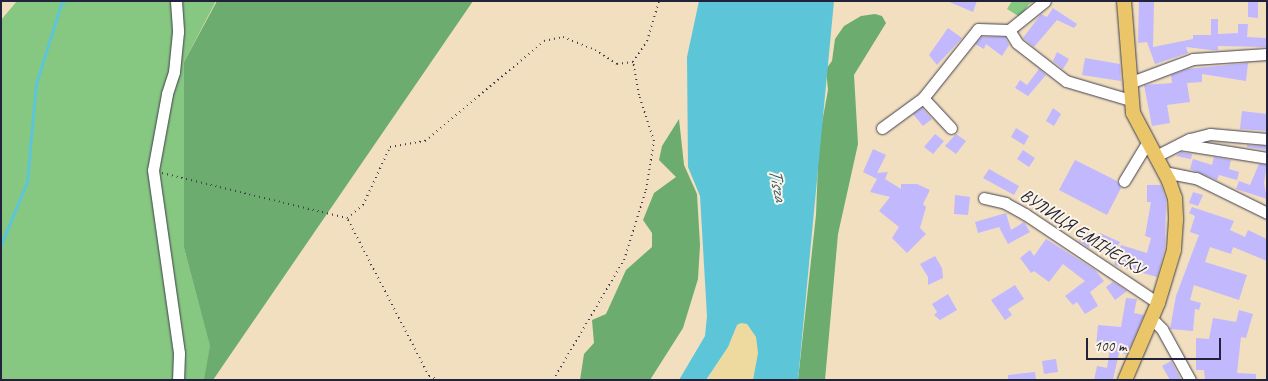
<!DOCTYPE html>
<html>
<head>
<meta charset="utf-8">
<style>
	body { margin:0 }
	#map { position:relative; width:1268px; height:381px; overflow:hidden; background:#f1dfbf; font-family:Caveat,sans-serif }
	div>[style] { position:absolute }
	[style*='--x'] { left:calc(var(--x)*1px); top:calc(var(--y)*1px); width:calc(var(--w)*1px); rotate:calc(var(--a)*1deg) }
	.green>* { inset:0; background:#86c881 }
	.forest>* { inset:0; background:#6cac6f }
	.sand>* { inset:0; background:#eeda9e }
	.water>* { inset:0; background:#5cc6d8 }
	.stream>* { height:2.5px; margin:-1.25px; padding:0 1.25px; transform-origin:1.25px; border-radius:1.25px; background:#5cc6d8 }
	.building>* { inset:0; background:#c1b8fe }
	.path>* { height:2px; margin-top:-1px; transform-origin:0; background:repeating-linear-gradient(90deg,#413e4f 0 1px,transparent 0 5px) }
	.roads { filter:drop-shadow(0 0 1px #413e4f) drop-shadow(0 0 1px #413e4f) }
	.minor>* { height:11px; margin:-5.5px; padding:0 5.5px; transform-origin:5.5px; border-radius:5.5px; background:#fff }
	.major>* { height:14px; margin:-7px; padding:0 7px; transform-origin:7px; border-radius:7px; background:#eac669 }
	span { translate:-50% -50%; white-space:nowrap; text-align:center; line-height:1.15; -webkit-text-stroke:4px #fcf5e5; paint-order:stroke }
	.street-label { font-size:18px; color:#22223b }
	.water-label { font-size:19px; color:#365b72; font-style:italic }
	.frame { position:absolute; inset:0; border:2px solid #22223b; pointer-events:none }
	.scale { position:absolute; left:1086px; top:338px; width:135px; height:22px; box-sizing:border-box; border:2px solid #22223b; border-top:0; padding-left:6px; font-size:15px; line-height:18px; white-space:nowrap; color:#22223b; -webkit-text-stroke:4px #fcf5e5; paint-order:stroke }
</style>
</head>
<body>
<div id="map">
	<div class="green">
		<i style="clip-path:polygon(17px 1px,216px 1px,184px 62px,184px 248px,217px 371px,212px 380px,1px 380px,1px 20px)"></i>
		<i style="clip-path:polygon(1012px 1px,1036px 1px,1029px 4px,1020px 17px,1007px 9px)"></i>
	</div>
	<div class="forest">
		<i style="clip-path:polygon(217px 1px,473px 1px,213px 380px,204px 380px,210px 346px,184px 248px,184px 62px)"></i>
		<i style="clip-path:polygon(875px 14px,882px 16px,886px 23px,854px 75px,858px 144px,838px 234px,825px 380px,798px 380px,816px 215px,819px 139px,828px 90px,826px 69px,832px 61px,835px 39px,844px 26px,861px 16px)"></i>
		<i style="clip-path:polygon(679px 119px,684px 165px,697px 194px,700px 245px,698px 279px,683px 328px,650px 380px,580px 380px,584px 354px,594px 343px,592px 320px,606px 314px,626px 270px,652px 247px,652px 233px,643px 220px,654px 193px,676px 177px,659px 160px,662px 146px)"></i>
	</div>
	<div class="sand">
		<i style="clip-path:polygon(741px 323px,747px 324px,756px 337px,758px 353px,753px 380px,707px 380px,728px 347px,737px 325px)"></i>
	</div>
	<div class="water">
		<i style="clip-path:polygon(699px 1px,834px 1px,798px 380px,753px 380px,758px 353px,756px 337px,747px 324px,741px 323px,737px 325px,728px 347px,706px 380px,679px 380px,705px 336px,707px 316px,700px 196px,688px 167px,687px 57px)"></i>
	</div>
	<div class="stream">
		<i style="--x:1;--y:245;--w:68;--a:-67.6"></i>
		<i style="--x:27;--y:182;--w:98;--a:-84.8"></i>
		<i style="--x:36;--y:84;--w:84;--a:-72.6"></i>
		<i style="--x:61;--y:4;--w:5;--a:-37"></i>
	</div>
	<div class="building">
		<i style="clip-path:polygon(947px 1px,977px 1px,973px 12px)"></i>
		<i style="clip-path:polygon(1139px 1px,1154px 1px,1153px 47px,1193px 39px,1193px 35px,1211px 35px,1211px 19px,1218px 19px,1218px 34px,1238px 33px,1238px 24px,1248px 24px,1247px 37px,1266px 38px,1266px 47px,1218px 46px,1218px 50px,1211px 50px,1186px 47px,1188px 53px,1155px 64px,1147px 42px,1138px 43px)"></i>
		<i style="clip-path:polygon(1248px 1px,1258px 1px,1258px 18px,1248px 17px)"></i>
		<i style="clip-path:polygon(1053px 8px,1077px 24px,1074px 28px,1057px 20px,1034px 47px,1023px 38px,1041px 14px,1047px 17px)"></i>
		<i style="clip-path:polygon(948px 28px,962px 38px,937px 65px,929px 55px)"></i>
		<i style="clip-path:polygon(982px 37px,1005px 37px,1009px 45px,1002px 56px,986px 44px,984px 49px,975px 44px)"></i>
		<i style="clip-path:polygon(1057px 52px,1069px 59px,1063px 69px,1053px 61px)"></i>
		<i style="clip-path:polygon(1085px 58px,1120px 64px,1121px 81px,1082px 75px)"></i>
		<i style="clip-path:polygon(1248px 63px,1246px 81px,1202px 74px,1202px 82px,1187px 83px,1190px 102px,1167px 105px,1170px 123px,1152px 126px,1144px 85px,1172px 83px,1171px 75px,1188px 69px)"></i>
		<i style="clip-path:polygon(1039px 69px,1046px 75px,1028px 96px,1015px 88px,1020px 80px,1027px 85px)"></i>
		<i style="clip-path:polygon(922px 108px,932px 119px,923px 126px,913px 114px)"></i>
		<i style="clip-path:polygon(1053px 108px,1061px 114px,1054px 126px,1046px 121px)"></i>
		<i style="clip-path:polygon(1242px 111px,1267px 114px,1267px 131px,1240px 129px)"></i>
		<i style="clip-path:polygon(1016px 128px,1029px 136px,1024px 145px,1011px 137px)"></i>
		<i style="clip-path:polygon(935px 134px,944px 141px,933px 154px,924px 147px)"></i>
		<i style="clip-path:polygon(956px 134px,966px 141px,956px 154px,945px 146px)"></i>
		<i style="clip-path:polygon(1247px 145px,1267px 146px,1267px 150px,1247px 147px)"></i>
		<i style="clip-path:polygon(873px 149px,886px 155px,877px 173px,888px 172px,885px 179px,901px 189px,901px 184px,917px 184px,930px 190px,923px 204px,926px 207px,920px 228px,926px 234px,907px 253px,892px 238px,899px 227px,879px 211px,890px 197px,870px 192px,877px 179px,863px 172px)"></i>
		<i style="clip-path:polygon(1023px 150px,1035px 158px,1029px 167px,1017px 159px)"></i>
		<i style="clip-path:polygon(1181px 152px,1192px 154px,1191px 159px,1176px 156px)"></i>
		<i style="clip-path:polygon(1214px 157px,1231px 160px,1229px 169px,1239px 172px,1237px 180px,1219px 175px,1217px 180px,1190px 169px,1193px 159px,1212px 165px)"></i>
		<i style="clip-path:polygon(1075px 160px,1117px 181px,1121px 188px,1107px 215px,1059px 190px)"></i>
		<i style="clip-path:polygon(1259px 164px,1267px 165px,1264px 183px,1267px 199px,1236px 189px,1239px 181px,1250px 185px)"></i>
		<i style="clip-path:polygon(989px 169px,1019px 186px,1014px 195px,983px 178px)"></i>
		<i style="clip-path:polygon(1147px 185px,1161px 185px,1166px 200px,1165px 248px,1157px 277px,1114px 265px,1121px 245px,1147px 253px,1151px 238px,1145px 236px,1151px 202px,1147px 202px)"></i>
		<i style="clip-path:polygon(1193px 192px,1203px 195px,1198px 206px,1189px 203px)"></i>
		<i style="clip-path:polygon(955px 195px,970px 197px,968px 215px,954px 214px)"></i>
		<i style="clip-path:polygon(1192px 207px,1234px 221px,1230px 230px,1245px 237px,1248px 230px,1267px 239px,1267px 261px,1233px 247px,1231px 254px,1210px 247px,1205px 262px,1247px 275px,1239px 300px,1194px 285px,1190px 300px,1201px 303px,1199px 310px,1195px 309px,1193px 331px,1170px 329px,1176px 296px,1199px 235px,1190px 232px,1195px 216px,1189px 213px)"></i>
		<i style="clip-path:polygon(1006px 213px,1011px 230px,1024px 222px,1030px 232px,1008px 244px,999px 227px,978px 233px,975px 222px)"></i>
		<i style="clip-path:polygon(1084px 231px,1095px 237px,1089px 248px,1079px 241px)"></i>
		<i style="clip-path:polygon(1100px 233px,1120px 242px,1116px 250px,1097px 241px)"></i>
		<i style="clip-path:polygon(1046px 239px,1095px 270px,1104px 281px,1090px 292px,1098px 306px,1085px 314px,1077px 302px,1073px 305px,1065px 296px,1085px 281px,1063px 264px,1049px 282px,1034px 271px,1031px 273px,1020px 258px,1030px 250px,1034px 256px)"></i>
		<i style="clip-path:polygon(935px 256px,942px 268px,943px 278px,928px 285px,928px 277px,920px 264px)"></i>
		<i style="clip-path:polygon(1113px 282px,1127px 291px,1115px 300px,1106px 287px)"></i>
		<i style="clip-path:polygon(1015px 285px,1024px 299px,1008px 309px,1012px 315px,1005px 320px,991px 300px)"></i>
		<i style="clip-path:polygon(948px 294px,957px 310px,940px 320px,934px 315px,937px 312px,932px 304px)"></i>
		<i style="clip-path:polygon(1126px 298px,1137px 299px,1134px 313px,1144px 315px,1127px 354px,1119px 353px,1113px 380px,1094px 380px,1097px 366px,1107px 368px,1110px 348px,1096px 347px,1098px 325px,1121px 327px)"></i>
		<i style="clip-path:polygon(1239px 310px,1253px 314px,1246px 338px,1241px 337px,1237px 373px,1256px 374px,1256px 380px,1205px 380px,1204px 370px,1196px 370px,1196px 338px,1209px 339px,1213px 318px,1236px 322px)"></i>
		<i style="clip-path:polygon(1056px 359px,1058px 372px,1044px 374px,1042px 361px)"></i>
		<i style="clip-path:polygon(1171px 361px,1181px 380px,1170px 380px,1162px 366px)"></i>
		<i style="clip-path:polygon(1035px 372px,1036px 380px,1008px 380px,1008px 375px)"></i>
	</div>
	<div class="path">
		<i style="--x:162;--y:173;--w:190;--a:13.7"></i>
		<i style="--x:439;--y:380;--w:11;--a:-158"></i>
		<i style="--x:429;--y:376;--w:178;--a:-117.4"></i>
		<i style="--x:347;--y:218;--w:21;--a:-39"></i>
		<i style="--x:363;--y:205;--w:64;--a:-65"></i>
		<i style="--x:390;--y:147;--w:36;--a:-10"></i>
		<i style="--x:425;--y:141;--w:155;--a:-40"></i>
		<i style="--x:544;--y:41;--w:19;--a:-12"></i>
		<i style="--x:563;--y:37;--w:35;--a:22"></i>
		<i style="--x:595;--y:50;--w:26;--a:32"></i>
		<i style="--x:617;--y:64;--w:16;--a:-7"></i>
		<i style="--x:633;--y:62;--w:25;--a:-56"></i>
		<i style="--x:647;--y:41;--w:42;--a:-73.3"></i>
		<i style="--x:553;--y:380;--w:139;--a:-59.4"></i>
		<i style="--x:624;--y:260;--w:73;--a:-72.6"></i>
		<i style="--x:646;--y:190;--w:50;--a:-80.7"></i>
		<i style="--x:654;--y:141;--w:48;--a:-108.1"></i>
		<i style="--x:639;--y:95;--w:34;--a:-100"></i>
	</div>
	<div class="roads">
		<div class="minor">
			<i style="--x:176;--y:1;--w:31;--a:86"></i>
			<i style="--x:178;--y:32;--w:40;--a:95.7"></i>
			<i style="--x:174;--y:72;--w:23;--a:108"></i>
			<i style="--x:167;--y:94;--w:77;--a:100.4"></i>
			<i style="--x:153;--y:170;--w:185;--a:81.9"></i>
			<i style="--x:179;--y:353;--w:27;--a:92"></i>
			<i style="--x:1009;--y:30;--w:15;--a:58"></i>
			<i style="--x:1017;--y:43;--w:62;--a:37.8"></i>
			<i style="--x:1066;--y:81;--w:67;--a:16.5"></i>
			<i style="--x:1129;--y:83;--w:68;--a:-20.6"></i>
			<i style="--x:1193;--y:59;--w:74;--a:-3.9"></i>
			<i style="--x:923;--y:98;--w:41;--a:47"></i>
			<i style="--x:882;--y:128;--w:51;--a:-36.2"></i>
			<i style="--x:923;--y:98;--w:88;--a:-51.4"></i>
			<i style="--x:978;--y:29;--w:31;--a:2"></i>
			<i style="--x:1009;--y:30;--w:46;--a:-38.9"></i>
			<i style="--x:1180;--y:144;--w:88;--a:9.1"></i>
			<i style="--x:1156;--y:156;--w:38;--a:-27"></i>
			<i style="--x:1190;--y:139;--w:21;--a:-14"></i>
			<i style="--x:1210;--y:134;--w:57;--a:5"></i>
			<i style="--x:1164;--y:172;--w:33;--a:11"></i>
			<i style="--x:1196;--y:178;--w:79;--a:26.2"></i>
			<i style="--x:1124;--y:181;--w:44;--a:-58.8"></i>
			<i style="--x:984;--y:198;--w:22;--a:13"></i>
			<i style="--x:1005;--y:203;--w:23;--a:29"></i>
			<i style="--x:1025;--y:214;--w:160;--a:33.8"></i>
			<i style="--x:1152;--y:319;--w:14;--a:45"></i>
			<i style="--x:1162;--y:329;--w:58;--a:61.2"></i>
		</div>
		<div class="major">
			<i style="--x:1124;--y:1;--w:112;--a:85.4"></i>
			<i style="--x:1133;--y:113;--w:77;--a:62.1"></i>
			<i style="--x:1169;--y:181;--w:18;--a:71"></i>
			<i style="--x:1175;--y:198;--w:22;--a:87"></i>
			<i style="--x:1176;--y:220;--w:30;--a:94"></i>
			<i style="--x:1174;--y:250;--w:55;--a:106.8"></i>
			<i style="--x:1158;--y:303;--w:84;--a:113.2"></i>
		</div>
	</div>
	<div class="street-label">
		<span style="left:1082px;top:232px;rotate:33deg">ВУЛИЦЯ ЕМІНЕСКУ</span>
	</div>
	<div class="water-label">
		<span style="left:777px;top:185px;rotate:79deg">Tisza</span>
	</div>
	<div class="frame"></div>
	<div class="scale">100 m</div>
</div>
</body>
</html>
